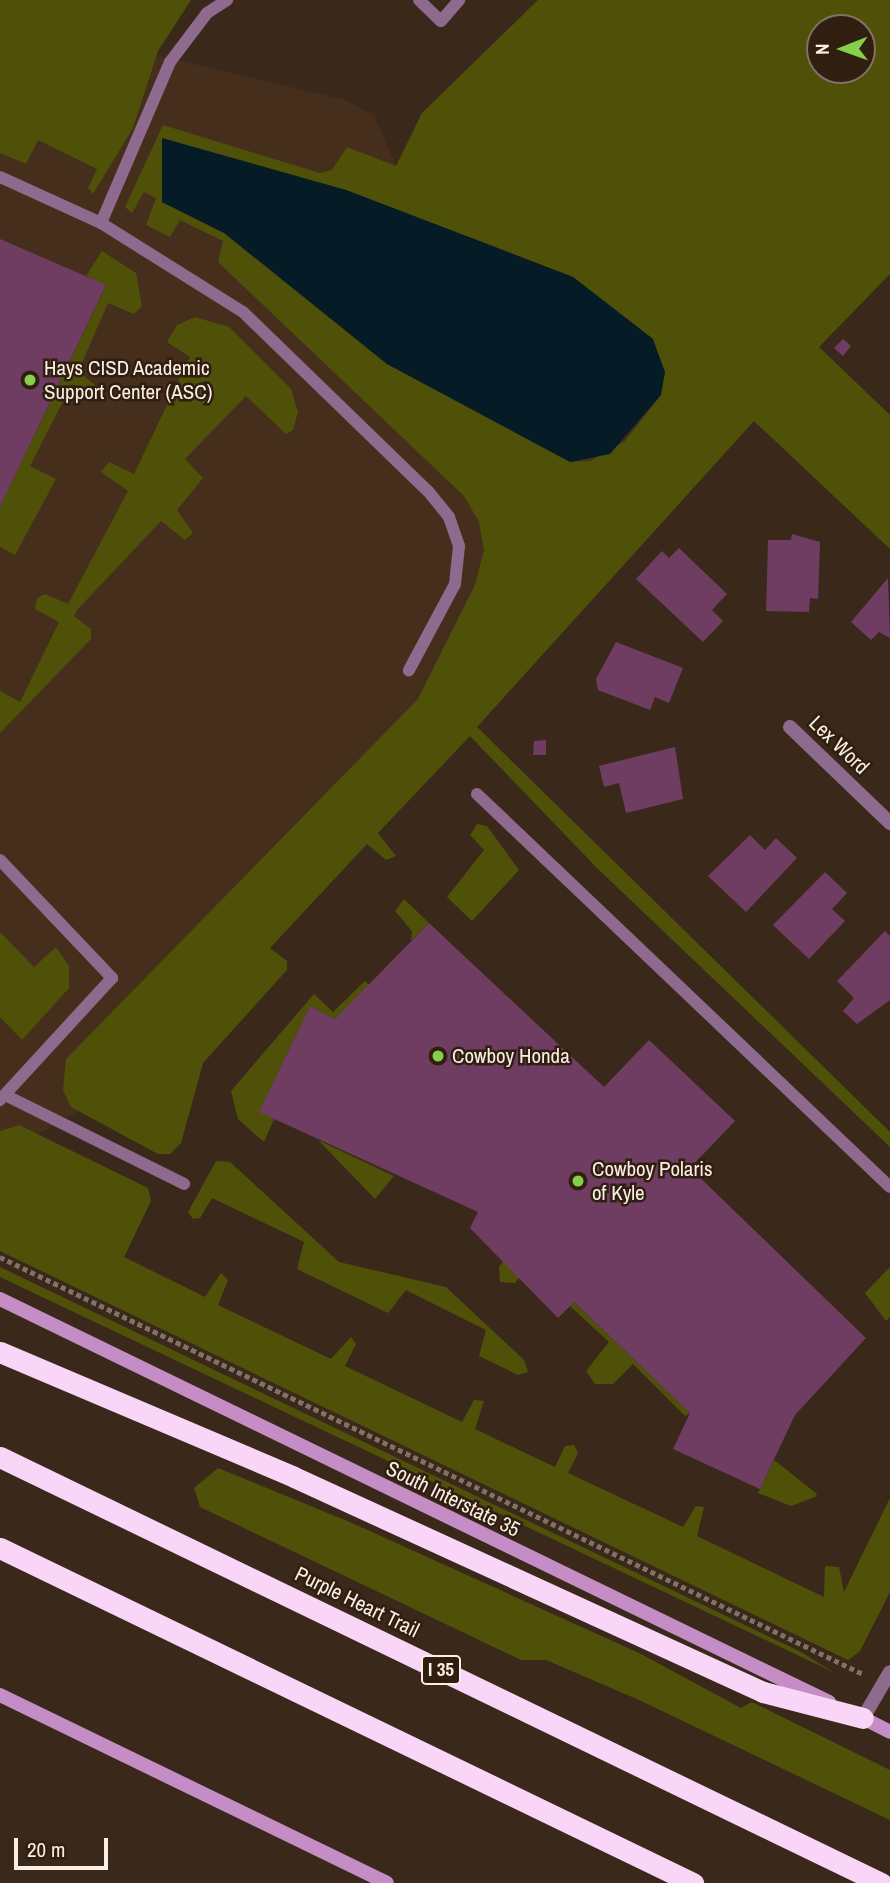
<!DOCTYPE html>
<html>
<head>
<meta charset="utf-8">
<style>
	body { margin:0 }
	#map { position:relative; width:890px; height:1883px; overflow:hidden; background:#3a291b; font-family:"Archivo Narrow",sans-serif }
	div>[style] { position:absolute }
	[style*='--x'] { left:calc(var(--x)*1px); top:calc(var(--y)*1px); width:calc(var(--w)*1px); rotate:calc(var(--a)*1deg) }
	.built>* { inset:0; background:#452e1b }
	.green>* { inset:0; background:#4f5109 }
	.water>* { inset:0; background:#051c27 }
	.building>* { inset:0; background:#6f3c62 }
	.path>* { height:4.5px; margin-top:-2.25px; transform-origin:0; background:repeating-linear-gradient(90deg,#817265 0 5px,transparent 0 8.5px) }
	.lane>* { height:12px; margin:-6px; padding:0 6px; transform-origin:6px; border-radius:6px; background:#8e6b8e }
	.street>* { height:14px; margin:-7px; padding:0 7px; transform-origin:7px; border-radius:7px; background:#8e6b8e }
	.secondary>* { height:14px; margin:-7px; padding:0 7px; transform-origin:7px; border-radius:7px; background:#c58dc6 }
	.highway>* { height:21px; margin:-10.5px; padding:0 10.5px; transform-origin:10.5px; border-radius:10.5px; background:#f9d6f8 }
	.dots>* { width:19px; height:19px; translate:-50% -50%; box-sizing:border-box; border:4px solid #301f11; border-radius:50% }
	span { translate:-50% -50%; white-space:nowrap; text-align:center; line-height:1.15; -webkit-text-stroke:5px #301f11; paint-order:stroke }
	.shield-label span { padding:2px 5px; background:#301f11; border:2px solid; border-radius:5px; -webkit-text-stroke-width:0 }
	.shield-label { font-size:19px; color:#faeee5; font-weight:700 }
	.poi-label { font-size:21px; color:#faeee5 }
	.left { translate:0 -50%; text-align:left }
	.street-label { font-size:21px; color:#faeee5 }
	.north { position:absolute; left:806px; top:14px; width:70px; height:70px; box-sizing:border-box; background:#301f11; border:2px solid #817266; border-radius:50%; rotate:269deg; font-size:19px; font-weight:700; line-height:28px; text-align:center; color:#faeee5 }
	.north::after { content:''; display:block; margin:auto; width:24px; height:32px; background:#86cf4b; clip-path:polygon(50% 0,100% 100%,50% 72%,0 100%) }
	.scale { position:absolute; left:14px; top:1838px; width:94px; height:32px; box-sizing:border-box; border:4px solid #faeee5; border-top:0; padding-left:9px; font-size:21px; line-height:24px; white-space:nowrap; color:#faeee5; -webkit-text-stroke:5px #301f11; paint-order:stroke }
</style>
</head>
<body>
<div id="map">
	<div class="built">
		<i style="clip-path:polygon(0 18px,345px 100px,374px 115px,396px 166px,771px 316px,95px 1102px,37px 1135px,0 1174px)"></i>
	</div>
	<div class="green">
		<i style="clip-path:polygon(0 0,191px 0,158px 51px,133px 128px,93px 194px,88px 188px,97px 169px,38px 140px,26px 164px,0 153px)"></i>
		<i style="clip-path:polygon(evenodd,538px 0,890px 0,890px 274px,819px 347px,890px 415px,890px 549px,754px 421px,477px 727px,890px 1132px,890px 1147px,597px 868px,470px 736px,378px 833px,396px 856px,386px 860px,367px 844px,270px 948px,287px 961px,287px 970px,203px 1063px,181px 1143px,170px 1154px,158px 1154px,71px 1107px,63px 1090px,66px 1059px,418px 699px,475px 585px,484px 550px,479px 522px,464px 496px,218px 262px,223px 241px,180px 220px,170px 237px,146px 225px,156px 198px,144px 192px,132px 213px,125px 207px,163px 125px,320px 173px,332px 170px,347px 147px,396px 166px,422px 113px,538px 0,820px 28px,862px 28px,862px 70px,820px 70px,820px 28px,538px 0,162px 139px,346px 190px,573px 277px,653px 339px,661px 395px,625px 441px,590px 461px,570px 462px,387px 364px,224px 233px,162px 202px,162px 139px)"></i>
		<i style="clip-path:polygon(102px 251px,136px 273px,142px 306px,134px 314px,108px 303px,78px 372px,101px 389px,95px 395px,72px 384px,30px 466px,56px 479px,15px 555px,0 547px,0 507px,106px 286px,86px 276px)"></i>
		<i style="clip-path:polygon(195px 317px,229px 327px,291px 389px,298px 412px,293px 430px,286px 434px,246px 396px,185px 459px,203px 478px,177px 510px,193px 533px,185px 540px,161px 521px,77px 610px,74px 616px,91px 629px,91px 639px,0 733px,0 691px,20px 702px,59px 622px,35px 609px,37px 598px,45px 594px,68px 604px,128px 491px,101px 472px,109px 462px,134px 474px,190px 357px,167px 342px,177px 325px)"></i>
		<i style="clip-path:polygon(477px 824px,487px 826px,519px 870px,472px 921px,447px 897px,484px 850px,470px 835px)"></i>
		<i style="clip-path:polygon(404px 899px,429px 923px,411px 941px,412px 931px,395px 911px)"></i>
		<i style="clip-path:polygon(0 932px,34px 967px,56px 947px,69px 966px,69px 988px,22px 1040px,0 1017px)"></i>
		<i style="clip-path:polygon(365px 981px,369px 985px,335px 1019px,310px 1006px,260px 1111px,274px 1119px,264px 1142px,238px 1119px,231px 1091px,314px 994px,333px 1012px)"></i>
		<i style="clip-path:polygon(19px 1125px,148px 1188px,151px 1201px,124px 1257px,205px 1297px,221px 1273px,228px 1280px,218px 1305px,331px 1359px,351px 1337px,356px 1344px,345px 1366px,462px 1422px,474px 1400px,484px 1401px,475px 1429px,555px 1467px,565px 1446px,574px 1445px,578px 1453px,568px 1473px,683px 1527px,696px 1506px,704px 1507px,697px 1536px,824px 1597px,825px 1566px,839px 1567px,844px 1592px,890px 1498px,890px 1592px,860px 1651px,848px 1660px,0 1251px,0 1131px)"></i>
		<i style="clip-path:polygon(318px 1140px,394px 1176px,375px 1199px)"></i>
		<i style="clip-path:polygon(216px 1161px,230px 1162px,339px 1262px,446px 1287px,524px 1360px,528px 1372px,518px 1375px,479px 1356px,486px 1330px,406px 1290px,388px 1313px,297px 1269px,304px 1242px,212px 1198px,200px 1218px,193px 1219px,188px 1212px)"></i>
		<i style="clip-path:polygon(515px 1246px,690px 1413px,685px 1416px,633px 1364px,613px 1384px,595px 1384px,586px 1371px,609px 1342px,528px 1267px,515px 1283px,500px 1282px,499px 1267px)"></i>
		<i style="clip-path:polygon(0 1267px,801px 1652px,833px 1672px,0 1277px)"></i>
		<i style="clip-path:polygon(890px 1267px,890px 1317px,886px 1321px,865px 1293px)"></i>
		<i style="clip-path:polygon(774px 1460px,817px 1494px,815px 1497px,791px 1506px,758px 1493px)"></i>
		<i style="clip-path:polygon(218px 1468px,352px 1523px,639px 1653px,741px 1708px,752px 1702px,890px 1770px,890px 1820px,639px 1700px,546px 1660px,521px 1660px,200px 1507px,194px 1488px)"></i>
	</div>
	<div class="water">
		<i style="clip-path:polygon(162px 138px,346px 190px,573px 277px,653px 339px,665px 372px,661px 395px,610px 454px,570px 462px,387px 364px,224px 233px,162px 202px)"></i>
	</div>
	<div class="building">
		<i style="clip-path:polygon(0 239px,106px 285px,0 507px)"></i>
		<i style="clip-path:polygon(843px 339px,851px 346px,843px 356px,834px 348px)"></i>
		<i style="clip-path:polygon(792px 534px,820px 542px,818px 599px,810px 598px,809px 612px,766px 611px,768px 540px,791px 540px)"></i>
		<i style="clip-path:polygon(679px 548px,727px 594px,712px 610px,723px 621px,703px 642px,636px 579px,662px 551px,669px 558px)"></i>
		<i style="clip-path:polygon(888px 578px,890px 638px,879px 632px,871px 640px,851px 622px)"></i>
		<i style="clip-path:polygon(616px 642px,683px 668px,669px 703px,655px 697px,650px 710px,598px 690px,596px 679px)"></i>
		<i style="clip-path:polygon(546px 740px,546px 755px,533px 755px,534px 741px)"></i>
		<i style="clip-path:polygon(675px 747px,683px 799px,626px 813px,619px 783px,604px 787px,599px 766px)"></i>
		<i style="clip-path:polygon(750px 835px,765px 850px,776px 838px,797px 858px,746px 912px,708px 876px)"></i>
		<i style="clip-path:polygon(825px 872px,847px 893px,832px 909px,845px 921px,809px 959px,773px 925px)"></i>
		<i style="clip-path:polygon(429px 923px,604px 1087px,649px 1040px,735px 1121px,690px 1168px,866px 1338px,795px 1415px,760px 1489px,673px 1449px,690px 1413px,574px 1302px,558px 1318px,470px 1228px,478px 1212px,259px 1112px,310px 1006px,335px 1019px)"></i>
		<i style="clip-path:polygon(885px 931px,890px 936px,890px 1000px,857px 1024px,843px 1011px,854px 998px,837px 981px)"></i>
	</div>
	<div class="path">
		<i style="--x:0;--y:1257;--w:958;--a:25.79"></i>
	</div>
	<div class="lane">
		<i style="--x:419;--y:0;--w:30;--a:44"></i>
		<i style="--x:441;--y:21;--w:28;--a:-49"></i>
		<i style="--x:0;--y:177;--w:111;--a:24.5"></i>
		<i style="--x:101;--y:223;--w:168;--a:32.1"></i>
		<i style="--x:243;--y:312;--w:257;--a:44.1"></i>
		<i style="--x:428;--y:491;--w:33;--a:51"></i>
		<i style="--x:449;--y:517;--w:31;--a:71"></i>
		<i style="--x:459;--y:546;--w:38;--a:96"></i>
		<i style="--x:455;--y:584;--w:98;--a:118.1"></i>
		<i style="--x:101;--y:223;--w:175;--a:-66.8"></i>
		<i style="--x:170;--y:62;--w:61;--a:-52.9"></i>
		<i style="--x:207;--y:13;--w:24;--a:-33"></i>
		<i style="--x:477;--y:794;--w:570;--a:43.58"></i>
		<i style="--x:0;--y:860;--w:163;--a:46.5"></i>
		<i style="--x:112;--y:978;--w:166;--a:132.6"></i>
		<i style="--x:5;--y:1095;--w:200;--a:26.4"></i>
	</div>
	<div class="street">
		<i style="--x:790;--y:727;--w:139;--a:43.8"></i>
		<i style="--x:863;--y:1718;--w:53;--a:-59.6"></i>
	</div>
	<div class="secondary">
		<i style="--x:0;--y:1299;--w:922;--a:25.93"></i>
		<i style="--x:0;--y:1695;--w:430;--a:25.9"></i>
		<i style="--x:857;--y:1715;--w:37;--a:27"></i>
	</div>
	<div class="highway">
		<i style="--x:0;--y:1352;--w:319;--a:23"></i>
		<i style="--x:294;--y:1477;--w:516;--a:24.63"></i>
		<i style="--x:763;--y:1692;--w:103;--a:14.6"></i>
		<i style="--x:0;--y:1457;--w:979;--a:25.81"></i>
		<i style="--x:0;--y:1548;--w:770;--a:25.8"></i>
	</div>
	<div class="dots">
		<i style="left:30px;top:380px;background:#86cf4b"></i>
		<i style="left:438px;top:1056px;background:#86cf4b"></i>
		<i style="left:578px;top:1181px;background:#86cf4b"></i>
	</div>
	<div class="shield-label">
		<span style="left:441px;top:1670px">I 35</span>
	</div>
	<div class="poi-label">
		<span class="left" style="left:44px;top:380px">Hays CISD Academic<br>Support Center (ASC)</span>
		<span class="left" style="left:452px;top:1056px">Cowboy Honda</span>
		<span class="left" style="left:592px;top:1181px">Cowboy Polaris<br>of Kyle</span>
	</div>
	<div class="street-label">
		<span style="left:839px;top:745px;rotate:44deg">Lex Word</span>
		<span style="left:453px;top:1499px;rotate:26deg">South Interstate 35</span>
		<span style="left:357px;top:1602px;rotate:26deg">Purple Heart Trail</span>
	</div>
	<div class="north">N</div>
	<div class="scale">20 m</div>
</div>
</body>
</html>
